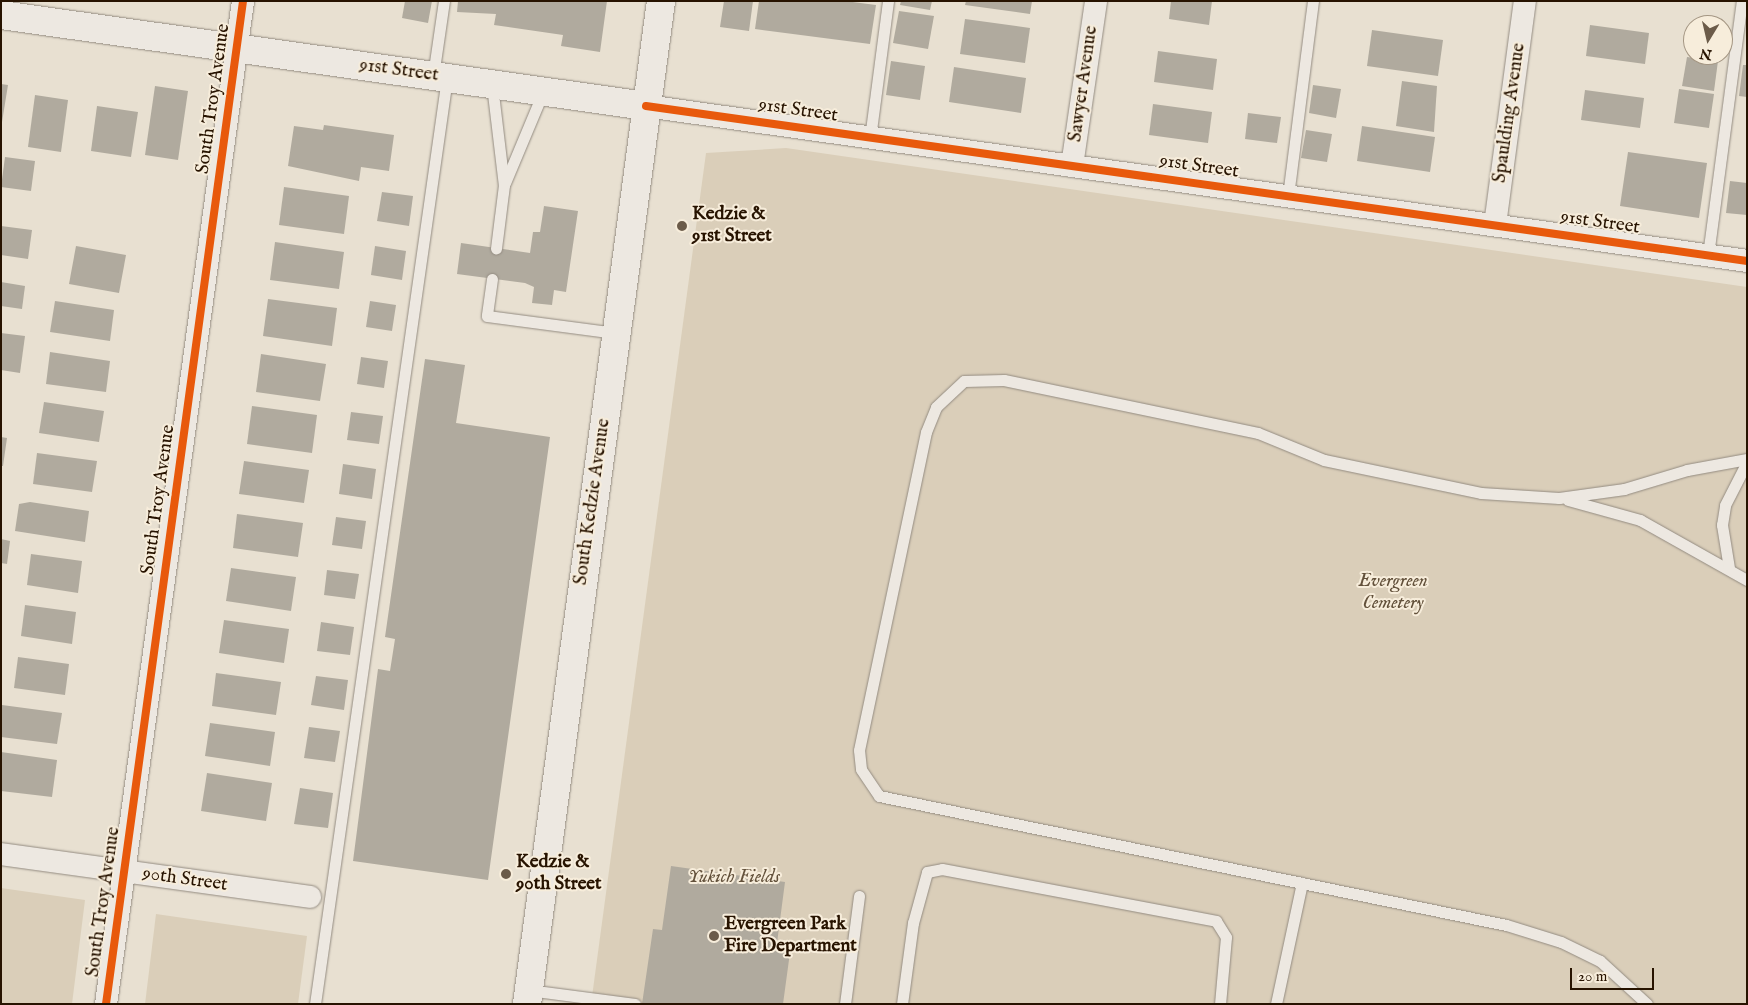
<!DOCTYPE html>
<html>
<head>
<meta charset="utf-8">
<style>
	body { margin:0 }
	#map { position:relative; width:1748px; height:1005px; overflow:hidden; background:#e8e0d1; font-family:"IM FELL English",serif }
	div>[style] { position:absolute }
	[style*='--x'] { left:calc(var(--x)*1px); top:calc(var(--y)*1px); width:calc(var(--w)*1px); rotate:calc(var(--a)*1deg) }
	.green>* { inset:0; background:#daceb9 }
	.building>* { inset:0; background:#b0aa9e }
	.roads { filter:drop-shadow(0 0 1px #938b81) drop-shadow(0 0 1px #938b81) }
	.service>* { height:11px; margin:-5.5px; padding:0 5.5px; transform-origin:5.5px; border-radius:5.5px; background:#ede8e1 }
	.minor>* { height:22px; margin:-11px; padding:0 11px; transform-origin:11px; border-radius:11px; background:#ede8e1 }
	.tertiary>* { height:28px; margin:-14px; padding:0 14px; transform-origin:14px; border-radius:14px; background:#ede8e1 }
	.secondary>* { height:28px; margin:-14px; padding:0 14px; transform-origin:14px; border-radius:14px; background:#ede8e1 }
	.cycleway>* { height:8px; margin:-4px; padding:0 4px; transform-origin:4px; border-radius:4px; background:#e8590c }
	.dots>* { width:14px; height:14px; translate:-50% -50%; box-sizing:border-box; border:2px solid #f7eddb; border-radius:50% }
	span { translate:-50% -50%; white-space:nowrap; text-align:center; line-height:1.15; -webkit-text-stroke:4px #f7eddb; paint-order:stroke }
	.street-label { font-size:19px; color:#271300 }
	.poi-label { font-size:19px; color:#271300; font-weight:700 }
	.left { translate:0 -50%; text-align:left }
	.park-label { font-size:19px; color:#62503a; font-style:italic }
	.frame { position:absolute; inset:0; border:2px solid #271300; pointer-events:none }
	.north { position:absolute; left:1683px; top:15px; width:50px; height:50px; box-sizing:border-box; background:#f7eddb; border:1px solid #a49683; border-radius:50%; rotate:189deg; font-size:14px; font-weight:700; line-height:20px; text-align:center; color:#271300 }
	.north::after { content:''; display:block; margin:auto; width:18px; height:22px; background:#6b5b49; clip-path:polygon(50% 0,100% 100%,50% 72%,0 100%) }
	.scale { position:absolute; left:1570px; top:968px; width:84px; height:22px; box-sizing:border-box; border:2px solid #271300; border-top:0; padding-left:6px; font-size:15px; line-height:18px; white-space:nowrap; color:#271300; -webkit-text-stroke:4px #f7eddb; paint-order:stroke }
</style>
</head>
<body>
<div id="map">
	<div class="green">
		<i style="clip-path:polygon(786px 148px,1747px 287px,1747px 1004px,591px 1004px,706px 153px)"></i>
		<i style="clip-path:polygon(1px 888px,85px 900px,72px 1004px,1px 1004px)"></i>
		<i style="clip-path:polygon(156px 914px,307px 936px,298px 1004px,145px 1004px)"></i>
	</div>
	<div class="building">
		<i style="clip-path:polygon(405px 1px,432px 1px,428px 23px,402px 18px)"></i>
		<i style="clip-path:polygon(458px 1px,607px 1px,600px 52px,561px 46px,563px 35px,494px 25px,496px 14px,457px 12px)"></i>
		<i style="clip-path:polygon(724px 1px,753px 1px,749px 31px,720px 27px)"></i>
		<i style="clip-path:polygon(759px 1px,845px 1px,876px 5px,870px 44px,755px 29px)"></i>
		<i style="clip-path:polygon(901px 1px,932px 1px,930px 10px,900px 5px)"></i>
		<i style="clip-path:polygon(966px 1px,1032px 1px,1030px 14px,965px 5px)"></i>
		<i style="clip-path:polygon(1171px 1px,1212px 1px,1209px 25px,1169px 19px)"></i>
		<i style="clip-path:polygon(899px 11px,934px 16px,928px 49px,893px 43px)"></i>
		<i style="clip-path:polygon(965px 19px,1030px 28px,1025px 63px,960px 54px)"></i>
		<i style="clip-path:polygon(1590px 25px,1649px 33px,1645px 64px,1586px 56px)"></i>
		<i style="clip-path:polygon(1372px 30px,1443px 40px,1438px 76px,1367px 66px)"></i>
		<i style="clip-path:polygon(1158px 51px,1217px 59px,1213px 90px,1154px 82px)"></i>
		<i style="clip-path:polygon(1687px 57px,1718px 61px,1714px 91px,1682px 86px)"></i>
		<i style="clip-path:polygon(891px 61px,925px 66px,920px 100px,886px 95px)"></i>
		<i style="clip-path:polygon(1743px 65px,1747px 65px,1747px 97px,1739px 96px)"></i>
		<i style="clip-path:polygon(954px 67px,1026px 78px,1021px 113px,949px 102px)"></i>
		<i style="clip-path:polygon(1402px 81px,1437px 86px,1434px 132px,1396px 126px)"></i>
		<i style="clip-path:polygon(1px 84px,8px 85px,2px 122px,1px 122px)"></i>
		<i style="clip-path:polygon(1313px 85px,1341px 89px,1336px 118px,1309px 113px)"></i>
		<i style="clip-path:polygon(155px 86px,188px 91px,178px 160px,145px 155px)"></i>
		<i style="clip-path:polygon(1679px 89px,1714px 94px,1709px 128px,1674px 123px)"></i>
		<i style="clip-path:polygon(1585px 90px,1644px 98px,1640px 128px,1581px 120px)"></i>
		<i style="clip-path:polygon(35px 95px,68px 100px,61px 152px,28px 147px)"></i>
		<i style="clip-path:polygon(1153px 104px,1212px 112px,1208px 143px,1149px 135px)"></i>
		<i style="clip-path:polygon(97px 106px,138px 112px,131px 157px,91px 151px)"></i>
		<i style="clip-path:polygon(1248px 113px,1281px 117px,1277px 143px,1245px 139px)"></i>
		<i style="clip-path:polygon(324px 125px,394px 135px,389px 171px,361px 167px,359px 181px,288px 166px,294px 126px,323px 130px)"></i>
		<i style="clip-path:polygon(1362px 126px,1435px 137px,1430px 172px,1357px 161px)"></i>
		<i style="clip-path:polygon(1306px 130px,1332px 134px,1327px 162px,1301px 158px)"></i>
		<i style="clip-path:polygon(1628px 152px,1707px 163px,1699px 218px,1620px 206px)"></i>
		<i style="clip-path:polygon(5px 157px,35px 161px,31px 191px,1px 187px)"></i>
		<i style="clip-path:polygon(1730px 181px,1747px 183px,1747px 215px,1726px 213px)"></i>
		<i style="clip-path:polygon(284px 187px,349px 196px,344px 234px,279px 225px)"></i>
		<i style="clip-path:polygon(382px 192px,413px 196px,409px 226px,377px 221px)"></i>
		<i style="clip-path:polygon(544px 206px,578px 211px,566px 292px,554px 290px,552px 305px,532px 303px,534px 287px,525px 283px,457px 274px,461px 243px,530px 253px,533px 232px,540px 232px)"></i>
		<i style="clip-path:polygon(1px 226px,32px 230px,28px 259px,1px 255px)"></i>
		<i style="clip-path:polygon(275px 242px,344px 252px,339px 289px,270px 280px)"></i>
		<i style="clip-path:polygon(76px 246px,126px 255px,119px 293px,69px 284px)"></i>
		<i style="clip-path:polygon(375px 246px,406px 251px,402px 280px,371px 275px)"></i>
		<i style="clip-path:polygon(1px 282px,25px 286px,22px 309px,1px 306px)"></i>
		<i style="clip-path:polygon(268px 299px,337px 308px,332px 346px,263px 336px)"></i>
		<i style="clip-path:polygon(55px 301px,114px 310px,110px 341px,50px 332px)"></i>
		<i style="clip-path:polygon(370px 301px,396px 305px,392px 331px,366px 327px)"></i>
		<i style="clip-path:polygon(1px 333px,25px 336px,20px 373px,1px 370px)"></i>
		<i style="clip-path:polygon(50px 352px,110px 361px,106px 392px,46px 384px)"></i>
		<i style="clip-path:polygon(261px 354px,326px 364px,320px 401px,256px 392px)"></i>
		<i style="clip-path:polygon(361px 357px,388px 361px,384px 388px,357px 384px)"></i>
		<i style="clip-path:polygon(425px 359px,465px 365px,456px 423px,550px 437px,488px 880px,353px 861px,378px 669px,390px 671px,395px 639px,385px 637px)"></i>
		<i style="clip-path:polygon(44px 402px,104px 411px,99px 442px,39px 433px)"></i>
		<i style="clip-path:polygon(252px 406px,317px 415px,312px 453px,247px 444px)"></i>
		<i style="clip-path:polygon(351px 412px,383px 416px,379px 444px,347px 440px)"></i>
		<i style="clip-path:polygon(1px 437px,7px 438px,3px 466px,1px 466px)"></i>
		<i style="clip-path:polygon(37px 453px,97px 461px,92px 492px,33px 484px)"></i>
		<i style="clip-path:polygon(244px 461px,309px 470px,304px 503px,239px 494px)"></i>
		<i style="clip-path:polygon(343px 464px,376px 469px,372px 499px,339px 494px)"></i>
		<i style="clip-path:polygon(30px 502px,89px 511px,85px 542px,15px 531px,19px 504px)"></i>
		<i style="clip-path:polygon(237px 514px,303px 523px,298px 557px,233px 548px)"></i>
		<i style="clip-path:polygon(336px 517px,366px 521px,362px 549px,332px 545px)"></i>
		<i style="clip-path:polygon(1px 539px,10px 541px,7px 564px,1px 563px)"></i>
		<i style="clip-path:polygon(31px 554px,82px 561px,78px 593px,27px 585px)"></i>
		<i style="clip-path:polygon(231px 568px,296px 577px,291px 611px,226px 601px)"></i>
		<i style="clip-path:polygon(327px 570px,359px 574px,355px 599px,324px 595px)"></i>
		<i style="clip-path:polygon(25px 605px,76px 612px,72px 644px,21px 636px)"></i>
		<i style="clip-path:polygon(224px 620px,289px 629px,284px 663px,219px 653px)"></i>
		<i style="clip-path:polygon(321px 622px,354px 627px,350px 655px,317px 651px)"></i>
		<i style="clip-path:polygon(18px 657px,69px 664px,65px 695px,14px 688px)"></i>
		<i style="clip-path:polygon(216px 673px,281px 682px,276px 715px,212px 706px)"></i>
		<i style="clip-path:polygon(316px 676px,348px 680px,344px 710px,311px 705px)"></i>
		<i style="clip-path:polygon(2px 705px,62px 713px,57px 744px,1px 737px)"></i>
		<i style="clip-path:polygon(210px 723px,275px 732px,270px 766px,205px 756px)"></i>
		<i style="clip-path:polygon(309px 727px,340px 731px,335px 762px,304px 758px)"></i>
		<i style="clip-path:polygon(1px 752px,57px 760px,52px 797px,1px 791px)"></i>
		<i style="clip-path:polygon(207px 773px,272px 783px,266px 821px,201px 811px)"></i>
		<i style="clip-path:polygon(300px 788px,333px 793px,328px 828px,294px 824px)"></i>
		<i style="clip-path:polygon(671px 866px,785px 882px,777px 943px,791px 945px,783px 1004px,642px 1004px,653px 929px,662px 930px)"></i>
	</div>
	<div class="roads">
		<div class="service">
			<i style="--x:433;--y:76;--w:76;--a:-81.7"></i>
			<i style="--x:492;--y:85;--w:101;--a:83.2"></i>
			<i style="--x:504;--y:185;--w:64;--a:97.2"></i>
			<i style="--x:870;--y:138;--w:138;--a:-82.5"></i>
			<i style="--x:505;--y:183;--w:99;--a:-67.3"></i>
			<i style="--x:1288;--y:196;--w:197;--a:-82.7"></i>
			<i style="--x:1708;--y:255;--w:256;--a:-82.4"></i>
			<i style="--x:492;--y:279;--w:37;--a:98"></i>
			<i style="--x:487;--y:316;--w:130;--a:7.5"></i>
			<i style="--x:1568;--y:500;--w:75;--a:15.5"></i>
			<i style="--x:1640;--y:520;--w:123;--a:29.3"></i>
			<i style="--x:1729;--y:568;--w:44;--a:-99.2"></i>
			<i style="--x:1722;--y:525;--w:20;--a:-81"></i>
			<i style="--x:1725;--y:505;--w:48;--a:-62.9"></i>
			<i style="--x:528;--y:990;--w:108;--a:7.5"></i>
			<i style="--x:315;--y:1004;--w:935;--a:-81.89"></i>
			<i style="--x:845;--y:1004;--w:109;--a:-82.6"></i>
			<i style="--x:902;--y:1004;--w:82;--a:-82.3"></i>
			<i style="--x:913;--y:923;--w:53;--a:-74.6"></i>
			<i style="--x:927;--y:872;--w:15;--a:-11"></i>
			<i style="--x:942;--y:869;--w:279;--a:10.7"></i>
			<i style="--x:1216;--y:921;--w:19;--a:58"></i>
			<i style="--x:1226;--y:937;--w:67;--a:95.1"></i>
			<i style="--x:1276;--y:1004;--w:124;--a:-77.9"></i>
			<i style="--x:1647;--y:1004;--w:64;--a:-137.5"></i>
			<i style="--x:1600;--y:961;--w:43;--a:-154"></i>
			<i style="--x:1561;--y:942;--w:58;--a:-162.8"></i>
			<i style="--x:1506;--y:925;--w:640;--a:-168.37"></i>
			<i style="--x:879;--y:796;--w:32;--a:-124"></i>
			<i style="--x:861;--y:769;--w:19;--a:-96"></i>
			<i style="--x:859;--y:750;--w:325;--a:-78.1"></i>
			<i style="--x:926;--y:432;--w:27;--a:-68"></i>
			<i style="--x:936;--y:407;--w:38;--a:-43"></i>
			<i style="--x:964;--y:381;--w:40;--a:-1.4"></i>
			<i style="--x:1004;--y:380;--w:259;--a:11.8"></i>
			<i style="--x:1258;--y:433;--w:71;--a:22.2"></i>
			<i style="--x:1324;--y:460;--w:160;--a:11.9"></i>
			<i style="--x:1481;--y:493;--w:78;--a:3.7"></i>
			<i style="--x:1559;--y:498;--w:66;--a:-7.9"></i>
			<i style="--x:1624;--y:489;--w:66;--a:-16.8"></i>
			<i style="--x:1687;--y:470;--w:61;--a:-10.4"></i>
		</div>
		<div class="minor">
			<i style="--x:646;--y:106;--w:1112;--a:8.01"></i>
			<i style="--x:1072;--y:166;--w:167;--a:-81.7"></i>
			<i style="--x:1495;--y:225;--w:226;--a:-82.4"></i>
			<i style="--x:1;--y:854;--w:312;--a:7.9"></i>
			<i style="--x:106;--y:1004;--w:1012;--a:-82.22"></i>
		</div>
		<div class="tertiary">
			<i style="--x:1;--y:15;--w:651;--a:8.03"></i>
		</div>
		<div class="secondary">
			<i style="--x:527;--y:1004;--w:1012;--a:-82.39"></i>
		</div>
	</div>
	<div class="cycleway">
		<i style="--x:646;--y:106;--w:1112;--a:8.01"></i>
		<i style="--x:106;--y:1004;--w:1012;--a:-82.22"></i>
	</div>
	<div class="dots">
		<i style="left:682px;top:226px;background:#6b5b49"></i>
		<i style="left:506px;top:874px;background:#6b5b49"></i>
		<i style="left:714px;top:936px;background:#6b5b49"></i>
	</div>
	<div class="street-label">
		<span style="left:399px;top:71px;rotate:8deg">91st Street</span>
		<span style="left:1084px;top:84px;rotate:-82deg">Sawyer Avenue</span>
		<span style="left:214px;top:99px;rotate:-82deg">South Troy Avenue</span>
		<span style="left:798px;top:111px;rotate:8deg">91st Street</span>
		<span style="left:1510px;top:113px;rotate:-82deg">Spaulding Avenue</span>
		<span style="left:1199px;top:167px;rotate:8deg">91st Street</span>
		<span style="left:1600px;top:223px;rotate:8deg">91st Street</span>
		<span style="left:159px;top:500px;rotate:-82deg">South Troy Avenue</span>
		<span style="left:593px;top:502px;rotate:-82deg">South Kedzie Avenue</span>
		<span style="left:185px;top:880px;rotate:8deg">90th Street</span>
		<span style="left:104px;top:902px;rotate:-82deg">South Troy Avenue</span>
	</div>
	<div class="poi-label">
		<span class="left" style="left:692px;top:226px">Kedzie &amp;<br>91st Street</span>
		<span class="left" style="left:516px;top:874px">Kedzie &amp;<br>90th Street</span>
		<span class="left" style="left:724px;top:936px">Evergreen Park<br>Fire Department</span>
	</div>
	<div class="park-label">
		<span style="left:1393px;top:593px">Evergreen<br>Cemetery</span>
		<span style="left:734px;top:878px">Yukich Fields</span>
	</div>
	<div class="frame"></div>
	<div class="north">N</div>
	<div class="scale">20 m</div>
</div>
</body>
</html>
